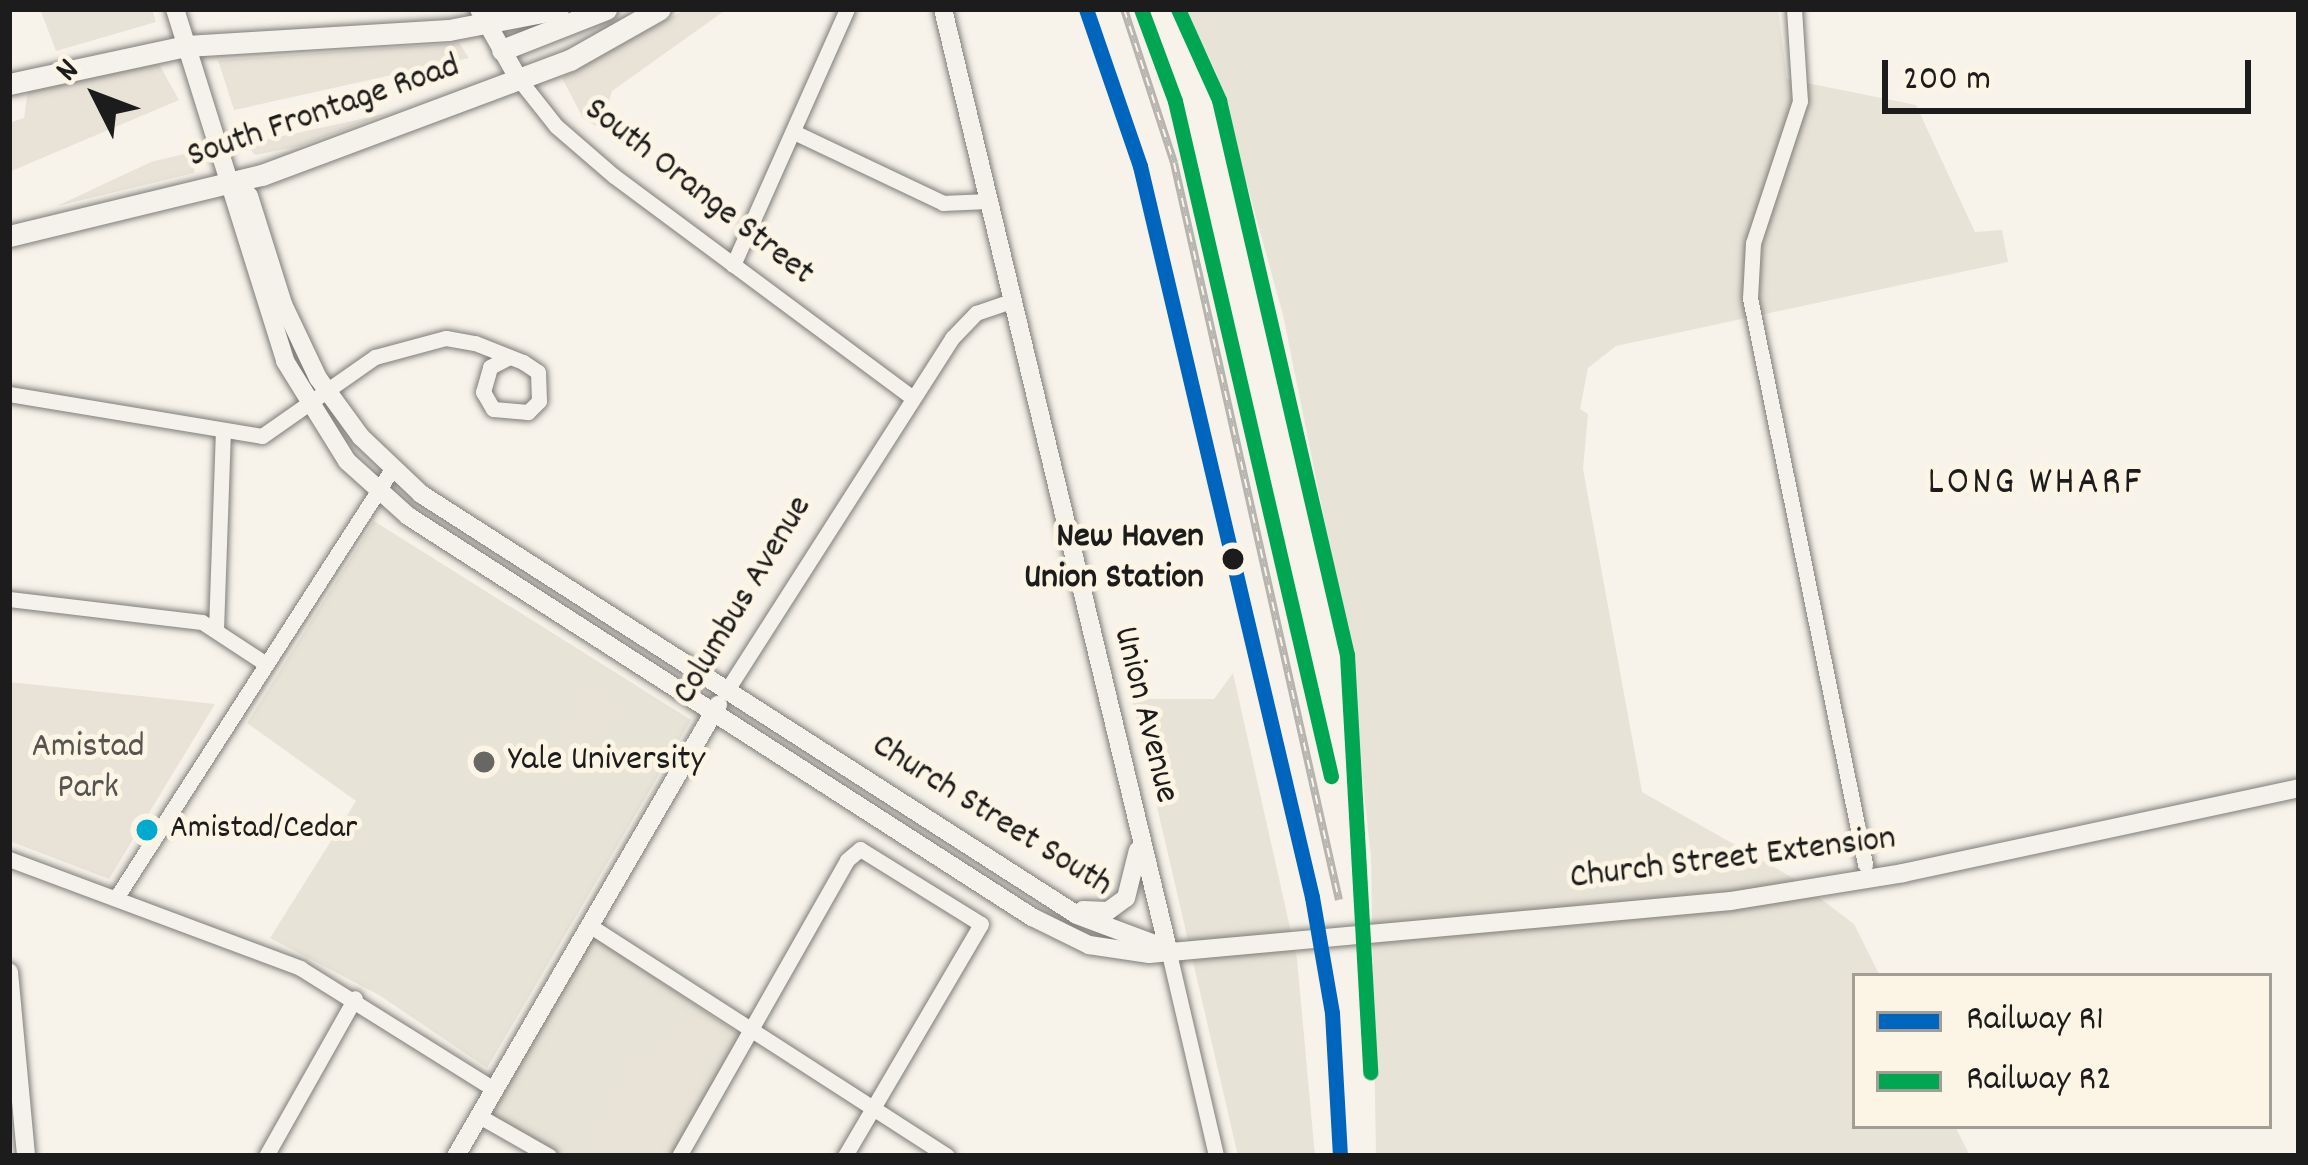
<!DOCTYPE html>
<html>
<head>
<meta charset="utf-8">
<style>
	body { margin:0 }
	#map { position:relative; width:2308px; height:1165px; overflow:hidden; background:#f7f3ea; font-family:Dekko,sans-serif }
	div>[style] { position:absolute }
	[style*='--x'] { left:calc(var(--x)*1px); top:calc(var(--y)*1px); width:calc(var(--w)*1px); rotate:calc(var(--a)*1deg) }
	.built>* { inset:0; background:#e8e3d7 }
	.green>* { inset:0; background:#e8e2d7 }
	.roads { filter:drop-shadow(0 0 3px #7f7d79) drop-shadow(0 0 3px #7f7d79) }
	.minor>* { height:15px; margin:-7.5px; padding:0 7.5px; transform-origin:7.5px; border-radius:7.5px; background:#f5f2ec }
	.major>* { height:18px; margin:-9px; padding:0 9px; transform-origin:9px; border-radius:9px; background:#f5f2ec }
	.highway>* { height:21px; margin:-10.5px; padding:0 10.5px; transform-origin:10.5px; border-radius:10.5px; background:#f5f2ec }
	.rail>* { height:8px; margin-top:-4px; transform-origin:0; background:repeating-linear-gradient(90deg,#fcf5e5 0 9px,#b6b4af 0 18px); box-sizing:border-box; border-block:3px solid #b6b4af }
	.rail-1>* { height:15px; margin:-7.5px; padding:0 7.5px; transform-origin:7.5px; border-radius:7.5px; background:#0065bd }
	.rail-2>* { height:15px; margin:-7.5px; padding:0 7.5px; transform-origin:7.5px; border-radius:7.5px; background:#00a651 }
	.dots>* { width:33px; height:33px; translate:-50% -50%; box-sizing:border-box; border:6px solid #fcf5e5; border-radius:50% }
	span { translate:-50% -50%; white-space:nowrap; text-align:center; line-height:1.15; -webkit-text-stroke:10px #fcf5e5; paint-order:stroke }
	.bus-label { font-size:33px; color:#1c1c1c }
	.left { translate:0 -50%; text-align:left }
	.street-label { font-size:36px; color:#1c1c1c }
	.stop-label { font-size:36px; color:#1c1c1c; font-weight:700 }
	.right { translate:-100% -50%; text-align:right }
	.park-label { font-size:36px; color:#555450 }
	.poi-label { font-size:36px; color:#1c1c1c }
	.neighbourhood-label { font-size:39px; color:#1c1c1c; letter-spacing:3px }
	.frame { position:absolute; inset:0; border:12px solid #1c1c1c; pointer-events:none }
	.legend { position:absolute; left:1852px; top:973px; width:420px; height:156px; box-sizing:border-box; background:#fcf5e5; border:3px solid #a29e95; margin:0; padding:15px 21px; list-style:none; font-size:36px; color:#1c1c1c }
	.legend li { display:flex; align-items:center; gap:24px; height:60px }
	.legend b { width:60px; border:3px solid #a29e95 }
	.north { position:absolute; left:36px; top:36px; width:120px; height:120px; -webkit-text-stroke:9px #fcf5e5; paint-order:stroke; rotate:312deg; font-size:33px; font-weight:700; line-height:48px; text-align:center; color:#1c1c1c }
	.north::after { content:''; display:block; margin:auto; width:42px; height:54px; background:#1c1c1c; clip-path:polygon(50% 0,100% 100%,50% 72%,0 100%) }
	.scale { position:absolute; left:1882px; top:60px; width:369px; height:54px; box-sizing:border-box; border:6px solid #1c1c1c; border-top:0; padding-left:15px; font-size:36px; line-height:42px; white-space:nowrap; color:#1c1c1c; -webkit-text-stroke:9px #fcf5e5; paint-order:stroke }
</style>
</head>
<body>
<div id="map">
	<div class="built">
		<i style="clip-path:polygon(40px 9px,152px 9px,156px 22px,56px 51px)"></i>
		<i style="clip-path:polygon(1185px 9px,1778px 9px,1787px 79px,1916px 105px,1975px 232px,2002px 230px,2008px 262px,1616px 346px,1588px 368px,1580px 409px,1588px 414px,1583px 469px,1642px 792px,1793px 878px,1854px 924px,1880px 976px,1855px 976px,1855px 1126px,1955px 1126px,1970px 1156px,1376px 1156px,1371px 857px,1346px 627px,1283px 315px,1216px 72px)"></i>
		<i style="clip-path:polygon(374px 521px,691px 720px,487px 1068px,379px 995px,270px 938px,356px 801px,247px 723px)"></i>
		<i style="clip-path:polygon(1233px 673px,1297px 959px,1315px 1156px,1238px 1156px,1132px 699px,1214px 699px)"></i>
		<i style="clip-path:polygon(588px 933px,746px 1039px,679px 1156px,549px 1156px,479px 1116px)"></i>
	</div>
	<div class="green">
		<i style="clip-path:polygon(686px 9px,727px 9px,612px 91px,601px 129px,583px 118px,562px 78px)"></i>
		<i style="clip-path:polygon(459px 43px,469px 58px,234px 110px,218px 60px)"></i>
		<i style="clip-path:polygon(159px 64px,179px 100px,9px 172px,9px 123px,24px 118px,28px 90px)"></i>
		<i style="clip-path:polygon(389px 113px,300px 146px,255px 155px,246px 144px)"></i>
		<i style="clip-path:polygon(196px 151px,194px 173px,57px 206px,151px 162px)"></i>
		<i style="clip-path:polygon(9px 682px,215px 704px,109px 879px,12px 842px)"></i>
		<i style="clip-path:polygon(593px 694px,618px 710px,581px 768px,556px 753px)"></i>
		<i style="clip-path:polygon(691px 1015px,721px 1033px,696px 1076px,666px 1059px)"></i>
		<i style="clip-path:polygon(645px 1054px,699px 1085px,658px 1156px,587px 1156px)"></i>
	</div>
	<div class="roads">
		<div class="minor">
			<i style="--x:1794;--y:9;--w:92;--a:86.3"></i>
			<i style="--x:1800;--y:101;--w:150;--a:108.3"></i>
			<i style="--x:1753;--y:243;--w:55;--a:93.1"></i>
			<i style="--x:1750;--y:298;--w:578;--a:78.51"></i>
			<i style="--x:518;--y:78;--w:61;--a:51.6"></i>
			<i style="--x:556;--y:126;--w:77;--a:40.8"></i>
			<i style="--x:614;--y:176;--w:371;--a:36.6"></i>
			<i style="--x:798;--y:134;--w:161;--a:25.4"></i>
			<i style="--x:943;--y:203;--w:44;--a:-2.6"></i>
			<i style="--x:733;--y:265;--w:280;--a:-66"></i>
			<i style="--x:9;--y:394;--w:256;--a:9.4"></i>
			<i style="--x:262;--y:436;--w:138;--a:-35"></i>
			<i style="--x:375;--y:357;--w:73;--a:-15"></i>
			<i style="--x:446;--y:338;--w:29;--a:10"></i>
			<i style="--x:475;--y:343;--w:52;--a:21.6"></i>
			<i style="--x:523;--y:362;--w:18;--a:34"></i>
			<i style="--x:538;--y:372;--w:29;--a:88"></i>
			<i style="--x:539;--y:401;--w:16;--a:135"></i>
			<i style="--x:528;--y:412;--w:35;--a:-175"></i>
			<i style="--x:493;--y:409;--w:20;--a:-120"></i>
			<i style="--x:483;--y:392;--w:26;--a:-74"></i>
			<i style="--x:490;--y:367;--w:20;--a:-27"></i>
			<i style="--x:9;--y:599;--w:194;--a:6.8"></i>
			<i style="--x:202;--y:622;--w:77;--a:33.3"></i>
			<i style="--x:216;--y:630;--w:200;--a:-88"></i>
			<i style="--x:727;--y:690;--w:418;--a:-57.4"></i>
			<i style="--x:952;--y:338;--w:35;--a:-46"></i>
			<i style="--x:976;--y:313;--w:39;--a:-19"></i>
			<i style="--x:9;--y:859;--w:311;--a:20.5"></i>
			<i style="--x:300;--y:968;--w:230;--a:32"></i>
			<i style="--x:116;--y:898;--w:510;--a:-57.24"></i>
			<i style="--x:592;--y:927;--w:422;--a:32.8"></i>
			<i style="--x:1168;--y:949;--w:212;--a:76.9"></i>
			<i style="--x:479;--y:1116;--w:81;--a:29.7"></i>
			<i style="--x:266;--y:1156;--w:181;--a:-60.6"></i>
			<i style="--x:679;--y:1156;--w:340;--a:-60.4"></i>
			<i style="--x:847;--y:860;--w:17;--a:-40"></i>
			<i style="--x:860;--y:849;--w:142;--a:31.8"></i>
			<i style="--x:981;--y:924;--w:269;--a:120.4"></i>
		</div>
		<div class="major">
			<i style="--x:175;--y:9;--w:369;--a:72.6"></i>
			<i style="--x:285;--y:361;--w:118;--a:58.2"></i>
			<i style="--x:347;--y:461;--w:82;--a:42"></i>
			<i style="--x:408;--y:516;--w:742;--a:32.73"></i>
			<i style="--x:1032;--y:917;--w:64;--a:26.2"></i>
			<i style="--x:1089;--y:945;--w:61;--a:8.5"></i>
			<i style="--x:1149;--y:954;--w:584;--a:-5.2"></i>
			<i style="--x:1731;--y:901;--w:174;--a:-9.2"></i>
			<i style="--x:1903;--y:873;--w:405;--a:-12.1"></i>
			<i style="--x:479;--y:9;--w:79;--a:60.5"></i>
			<i style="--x:943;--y:9;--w:967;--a:76.54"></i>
			<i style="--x:232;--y:183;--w:21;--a:37"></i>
			<i style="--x:249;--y:196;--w:113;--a:72.5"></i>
			<i style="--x:283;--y:304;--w:82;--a:64.7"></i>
			<i style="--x:318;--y:378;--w:73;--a:53.9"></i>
			<i style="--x:361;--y:437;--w:83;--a:43.5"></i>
			<i style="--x:421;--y:494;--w:779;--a:32.69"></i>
			<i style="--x:1077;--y:915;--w:97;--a:20.5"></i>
			<i style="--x:1083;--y:910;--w:25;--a:2"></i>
			<i style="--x:1108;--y:911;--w:22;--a:-36"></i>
			<i style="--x:1126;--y:898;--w:49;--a:-76"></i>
			<i style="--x:9;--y:972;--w:185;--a:84.7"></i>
			<i style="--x:456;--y:1156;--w:522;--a:-59.85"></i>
		</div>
		<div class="highway">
			<i style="--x:502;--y:50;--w:112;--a:-21.5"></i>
			<i style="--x:9;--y:84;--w:181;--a:-12.1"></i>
			<i style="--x:186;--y:46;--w:263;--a:-3.5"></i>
			<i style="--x:449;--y:30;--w:111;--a:-10.9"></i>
			<i style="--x:9;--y:236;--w:260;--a:-13.6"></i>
			<i style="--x:262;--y:175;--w:329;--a:-20.5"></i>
			<i style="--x:570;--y:60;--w:103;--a:-29.5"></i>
		</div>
	</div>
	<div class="rail">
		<i style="--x:1124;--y:9;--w:162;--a:72"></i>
		<i style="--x:1174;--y:163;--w:755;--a:77.38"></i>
	</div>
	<div class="rail-1">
		<i style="--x:1086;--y:9;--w:166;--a:71"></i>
		<i style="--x:1140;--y:166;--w:751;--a:76.76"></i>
		<i style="--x:1312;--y:897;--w:118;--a:80.2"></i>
		<i style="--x:1332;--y:1013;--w:143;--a:86.8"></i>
	</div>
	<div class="rail-2">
		<i style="--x:1141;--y:9;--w:98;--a:69.7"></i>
		<i style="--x:1175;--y:101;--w:693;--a:76.99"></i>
		<i style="--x:1178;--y:9;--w:100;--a:65.7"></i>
		<i style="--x:1219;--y:100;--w:570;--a:77.01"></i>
		<i style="--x:1347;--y:655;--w:418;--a:86.8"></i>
	</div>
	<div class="dots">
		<i style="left:1233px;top:559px;background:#1c1c1c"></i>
		<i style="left:484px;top:762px;background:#696764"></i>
		<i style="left:147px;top:830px;background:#00a9ce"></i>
	</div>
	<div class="bus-label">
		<span class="left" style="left:170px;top:830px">Amistad/Cedar</span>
	</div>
	<div class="street-label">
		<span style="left:324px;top:113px;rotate:-19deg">South Frontage Road</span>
		<span style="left:698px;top:193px;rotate:38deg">South Orange Street</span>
		<span style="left:744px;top:601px;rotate:-59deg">Columbus Avenue</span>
		<span style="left:1144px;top:715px;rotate:76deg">Union Avenue</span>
		<span style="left:991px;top:817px;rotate:32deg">Church Street South</span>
		<span style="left:1733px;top:860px;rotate:-7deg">Church Street Extension</span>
	</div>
	<div class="stop-label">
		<span class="right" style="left:1204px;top:559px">New Haven<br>Union Station</span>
	</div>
	<div class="park-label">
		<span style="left:88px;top:769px">Amistad<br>Park</span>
	</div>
	<div class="poi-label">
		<span class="left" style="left:508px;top:762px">Yale University</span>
	</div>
	<div class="neighbourhood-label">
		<span style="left:2036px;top:485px">LONG WHARF</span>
	</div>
	<div class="frame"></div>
	<ul class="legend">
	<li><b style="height:15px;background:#0065bd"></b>Railway R1</li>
	<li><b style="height:15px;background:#00a651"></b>Railway R2</li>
	</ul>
	<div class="north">N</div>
	<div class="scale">200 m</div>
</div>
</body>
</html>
